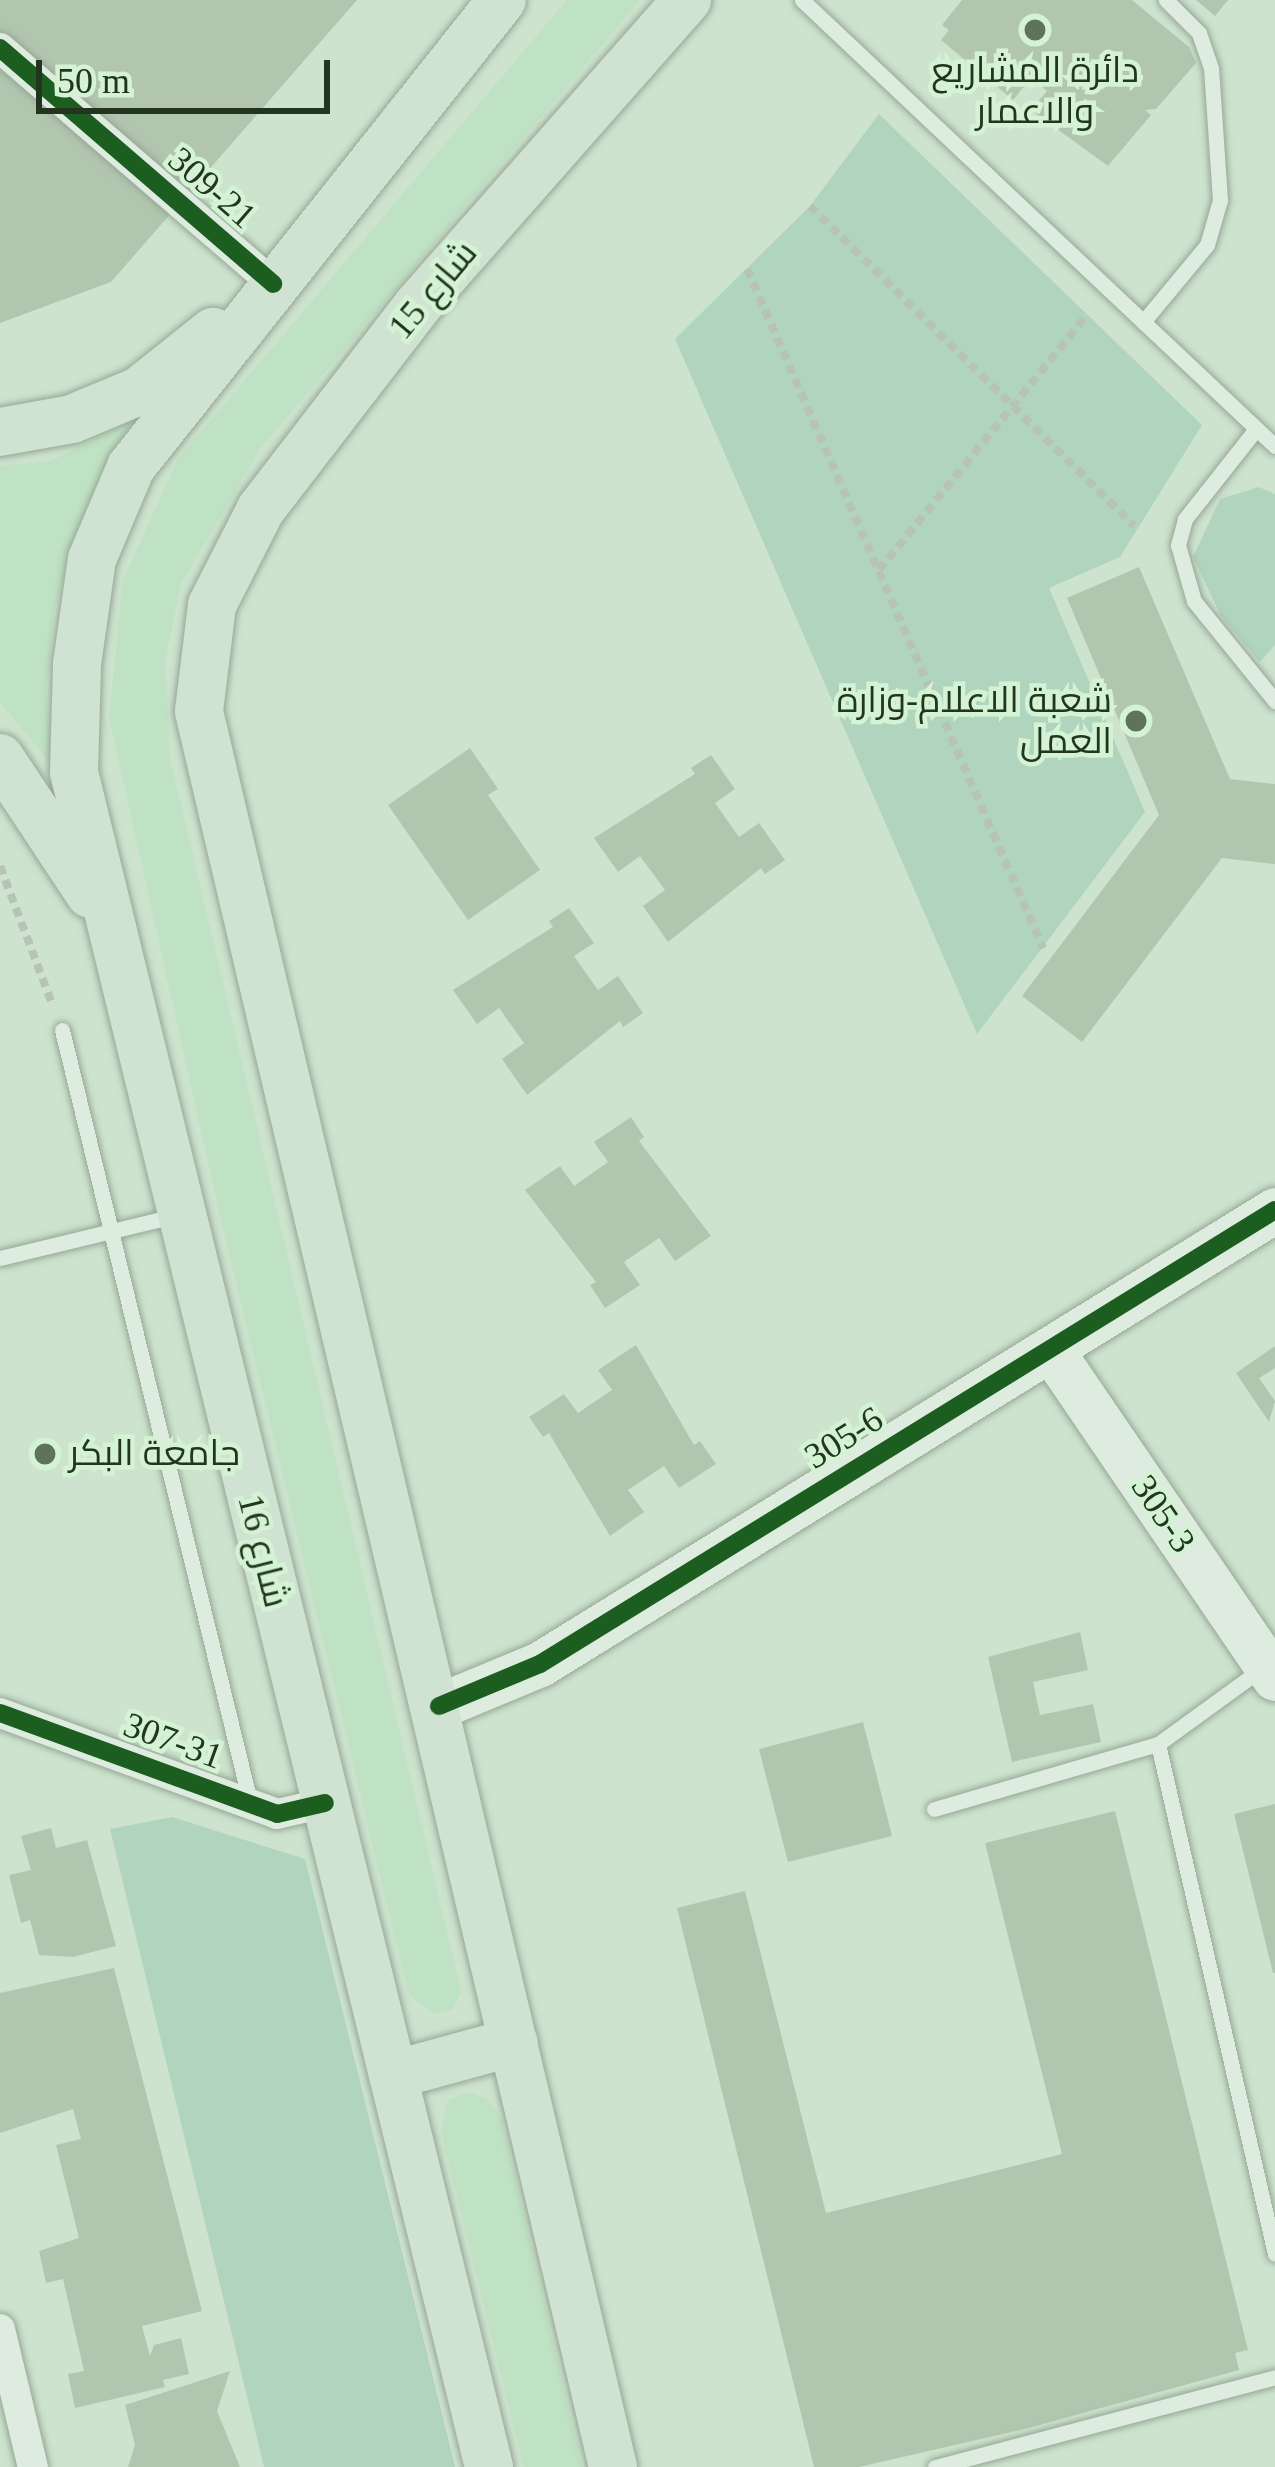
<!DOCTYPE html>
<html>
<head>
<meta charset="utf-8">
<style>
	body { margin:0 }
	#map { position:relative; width:1275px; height:2467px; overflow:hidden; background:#cde3ce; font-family:"Times New Roman",Cairo,serif }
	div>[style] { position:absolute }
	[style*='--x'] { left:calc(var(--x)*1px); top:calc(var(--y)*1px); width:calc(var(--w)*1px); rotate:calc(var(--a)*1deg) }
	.farmland>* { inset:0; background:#bfe1c4 }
	.green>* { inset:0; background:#b0d4bd }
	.building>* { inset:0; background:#b2c6af }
	.path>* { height:8px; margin-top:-4px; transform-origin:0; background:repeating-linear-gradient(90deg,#b6c3b6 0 9px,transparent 0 15px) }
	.roads { filter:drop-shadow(0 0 3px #97a896) drop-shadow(0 0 3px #97a896) }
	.lane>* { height:15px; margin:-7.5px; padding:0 7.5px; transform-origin:7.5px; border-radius:7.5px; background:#deebdf }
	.street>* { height:30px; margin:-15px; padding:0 15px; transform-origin:15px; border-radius:15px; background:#deebdf }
	.secondary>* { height:45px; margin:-22.5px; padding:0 22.5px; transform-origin:22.5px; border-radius:22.5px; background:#deebdf }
	.primary>* { height:48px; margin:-24px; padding:0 24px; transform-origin:24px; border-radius:24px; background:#d0e2d1 }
	.cycleway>* { height:18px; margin:-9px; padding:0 9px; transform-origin:9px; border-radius:9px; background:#1b5e20 }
	.dots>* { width:33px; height:33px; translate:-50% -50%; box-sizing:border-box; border:6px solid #d4f3d5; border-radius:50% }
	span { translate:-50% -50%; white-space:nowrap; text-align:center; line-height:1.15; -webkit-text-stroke:9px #d4f3d5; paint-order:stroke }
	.poi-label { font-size:36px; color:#23351f }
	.right { translate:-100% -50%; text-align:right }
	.left { translate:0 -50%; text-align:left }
	.street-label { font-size:36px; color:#23351f }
	.scale { position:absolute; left:36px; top:60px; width:294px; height:54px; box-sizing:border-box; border:6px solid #23351f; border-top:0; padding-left:15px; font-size:36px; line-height:42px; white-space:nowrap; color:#23351f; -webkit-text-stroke:9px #d4f3d5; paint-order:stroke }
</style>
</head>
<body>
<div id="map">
	<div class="farmland">
		<i style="clip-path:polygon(567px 0,640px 0,260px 449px,181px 584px,165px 660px,170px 758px,461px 1992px,453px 2009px,434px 2014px,409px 1995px,222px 1225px,109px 718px,123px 580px,178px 459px)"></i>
		<i style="clip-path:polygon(132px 420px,76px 531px,54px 613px,46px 691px,52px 765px,0 702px,0 466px,51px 461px)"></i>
		<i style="clip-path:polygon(467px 2092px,488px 2099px,502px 2120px,582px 2467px,524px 2467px,441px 2131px,448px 2100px)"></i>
	</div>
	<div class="green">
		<i style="clip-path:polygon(879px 114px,1202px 425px,1120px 557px,1049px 588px,1145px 812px,977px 1034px,675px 339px,810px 206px)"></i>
		<i style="clip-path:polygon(1259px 487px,1275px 494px,1275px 645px,1260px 662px,1221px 616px,1193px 557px,1220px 499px)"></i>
		<i style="clip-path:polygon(172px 1817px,305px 1859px,455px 2467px,264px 2467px,110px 1829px)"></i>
	</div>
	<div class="building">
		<i style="clip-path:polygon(0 0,357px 0,111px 282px,0 323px)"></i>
		<i style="clip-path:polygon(962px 0,1132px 0,1189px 47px,1196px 63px,1156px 109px,1145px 110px,1151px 115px,1108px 166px,1031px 110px,1047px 91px,1031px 78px,1013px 100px,941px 40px,949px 30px,942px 25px)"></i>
		<i style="clip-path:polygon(1196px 0,1228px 0,1215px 16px)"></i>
		<i style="clip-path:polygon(1139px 567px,1230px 779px,1275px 784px,1275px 864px,1222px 858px,1082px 1042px,1022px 996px,1159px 815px,1067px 598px)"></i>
		<i style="clip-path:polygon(470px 748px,498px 789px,488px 795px,540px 870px,468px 920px,388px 805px)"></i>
		<i style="clip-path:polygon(711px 755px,735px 789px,715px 803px,739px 837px,759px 823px,785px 860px,765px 874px,761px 868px,668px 942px,643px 906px,665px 890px,640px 856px,618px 872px,594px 838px,695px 774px,691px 768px)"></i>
		<i style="clip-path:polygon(569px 908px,594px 943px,574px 956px,598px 990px,618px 976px,643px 1013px,623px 1027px,620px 1021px,527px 1095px,502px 1059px,524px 1043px,499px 1008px,477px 1024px,453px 990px,553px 927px,549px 921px)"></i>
		<i style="clip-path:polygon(631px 1117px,644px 1137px,639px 1141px,711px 1236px,675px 1261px,659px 1238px,624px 1262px,640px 1285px,605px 1308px,590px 1285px,596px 1282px,525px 1190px,560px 1166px,574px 1186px,608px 1162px,594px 1142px)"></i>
		<i style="clip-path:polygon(636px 1345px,694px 1445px,700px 1441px,716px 1464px,679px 1488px,664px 1466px,628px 1490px,644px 1512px,610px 1536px,549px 1433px,543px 1437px,529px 1417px,564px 1394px,578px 1413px,612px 1390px,598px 1370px)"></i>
		<i style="clip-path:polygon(1275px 1346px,1275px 1368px,1259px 1378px,1275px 1401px,1269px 1422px,1236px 1373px)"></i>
		<i style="clip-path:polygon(1080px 1632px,1088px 1670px,1033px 1682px,1040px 1715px,1093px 1704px,1101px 1742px,1012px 1762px,988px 1657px)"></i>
		<i style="clip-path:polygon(863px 1722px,892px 1836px,788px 1862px,759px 1749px)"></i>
		<i style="clip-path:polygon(1275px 1804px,1275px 1973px,1273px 1973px,1234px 1814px)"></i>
		<i style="clip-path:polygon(1115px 1811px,1248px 2350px,1235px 2353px,1239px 2370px,1025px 2429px,859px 2467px,814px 2467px,677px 1908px,745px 1891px,826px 2213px,1062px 2154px,985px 1843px)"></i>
		<i style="clip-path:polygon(51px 1828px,56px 1848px,87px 1840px,116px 1946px,73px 1957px,39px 1955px,30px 1920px,21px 1923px,9px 1875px,31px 1870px,21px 1836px)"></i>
		<i style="clip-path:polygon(114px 1968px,202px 2311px,142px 2326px,150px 2356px,154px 2345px,181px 2338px,189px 2374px,163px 2380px,165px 2387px,75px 2408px,68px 2374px,84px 2371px,63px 2279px,46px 2283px,39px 2251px,79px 2238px,56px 2145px,81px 2139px,73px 2109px,0 2133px,0 1993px)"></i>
		<i style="clip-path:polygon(230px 2371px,217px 2411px,240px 2467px,128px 2467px,135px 2445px,125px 2405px)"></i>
	</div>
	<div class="path">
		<i style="--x:810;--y:206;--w:455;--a:44.6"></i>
		<i style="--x:747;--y:269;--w:741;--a:66.45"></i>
		<i style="--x:879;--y:570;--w:328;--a:-50.8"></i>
		<i style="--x:0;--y:866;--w:150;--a:69.3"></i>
	</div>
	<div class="roads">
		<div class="lane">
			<i style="--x:802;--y:0;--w:650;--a:43.32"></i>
			<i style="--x:1143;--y:322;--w:100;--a:-50.3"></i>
			<i style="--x:1207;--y:245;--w:47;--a:-73.9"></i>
			<i style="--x:1220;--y:200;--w:132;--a:-93.9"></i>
			<i style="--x:1211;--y:68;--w:37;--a:-109"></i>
			<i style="--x:1199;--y:33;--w:47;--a:-135"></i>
			<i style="--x:1256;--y:429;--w:115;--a:128.3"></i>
			<i style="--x:1185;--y:519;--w:27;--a:105"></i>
			<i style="--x:1178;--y:545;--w:58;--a:74.1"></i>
			<i style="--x:1194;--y:601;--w:129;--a:51"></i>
			<i style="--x:62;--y:1030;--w:795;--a:76.31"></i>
			<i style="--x:0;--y:1258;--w:183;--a:-13.6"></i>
			<i style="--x:1158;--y:1744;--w:523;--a:77.08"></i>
			<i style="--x:934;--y:1809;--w:233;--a:-16.2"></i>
			<i style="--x:1158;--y:1744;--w:131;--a:-36"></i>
			<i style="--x:935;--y:2467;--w:352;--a:-14.8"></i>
		</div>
		<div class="street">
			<i style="--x:0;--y:48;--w:361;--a:40.8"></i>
			<i style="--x:0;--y:1713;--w:295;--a:20"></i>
			<i style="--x:277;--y:1814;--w:49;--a:-12.9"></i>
			<i style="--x:0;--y:2329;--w:142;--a:76.6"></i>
		</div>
		<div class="secondary">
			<i style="--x:1051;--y:1350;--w:397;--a:55.7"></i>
			<i style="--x:439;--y:1706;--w:109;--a:-22.6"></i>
			<i style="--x:540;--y:1664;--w:864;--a:-31.7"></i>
		</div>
		<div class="primary">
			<i style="--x:0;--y:432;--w:73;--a:-10.2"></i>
			<i style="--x:72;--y:419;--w:73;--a:-22.7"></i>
			<i style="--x:139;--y:391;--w:95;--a:-38.6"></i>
			<i style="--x:0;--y:758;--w:163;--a:56.5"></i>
			<i style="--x:393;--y:2075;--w:125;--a:-15.3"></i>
			<i style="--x:489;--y:2467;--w:1745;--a:-103.76"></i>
			<i style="--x:74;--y:772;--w:108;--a:-88.4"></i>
			<i style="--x:77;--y:664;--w:106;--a:-81.9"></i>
			<i style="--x:92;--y:559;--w:100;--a:-67"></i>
			<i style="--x:131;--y:467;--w:596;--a:-51.54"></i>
			<i style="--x:613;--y:2467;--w:1804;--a:-103.27"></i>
			<i style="--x:199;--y:711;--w:107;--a:-83"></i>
			<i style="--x:212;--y:605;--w:108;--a:-63"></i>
			<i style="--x:261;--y:509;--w:257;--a:-52.4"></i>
			<i style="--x:418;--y:305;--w:407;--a:-48.6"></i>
		</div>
	</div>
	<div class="cycleway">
		<i style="--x:0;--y:48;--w:361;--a:40.8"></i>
		<i style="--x:439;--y:1706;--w:109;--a:-22.6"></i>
		<i style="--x:540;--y:1664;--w:864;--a:-31.7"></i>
		<i style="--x:0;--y:1713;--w:295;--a:20"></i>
		<i style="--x:277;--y:1814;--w:49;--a:-12.9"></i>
	</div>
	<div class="dots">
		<i style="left:1035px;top:30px;background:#5e725c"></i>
		<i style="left:1136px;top:721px;background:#5e725c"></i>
		<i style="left:45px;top:1454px;background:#5e725c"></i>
	</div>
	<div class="poi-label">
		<span style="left:1035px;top:91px">دائرة المشاريع<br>والاعمار</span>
		<span class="right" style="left:1112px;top:721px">شعبة الاعلام-وزارة<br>العمل</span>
		<span class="left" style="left:69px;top:1454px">جامعة البكر</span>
	</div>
	<div class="street-label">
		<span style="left:212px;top:188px;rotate:41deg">309-21</span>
		<span style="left:433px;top:290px;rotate:-50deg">شارع 15</span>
		<span style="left:844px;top:1438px;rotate:-32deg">305-6</span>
		<span style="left:1163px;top:1514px;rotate:56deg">305-3</span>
		<span style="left:263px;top:1551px;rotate:76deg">شارع 16</span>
		<span style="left:173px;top:1741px;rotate:20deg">307-31</span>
	</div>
	<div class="scale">50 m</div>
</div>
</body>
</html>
